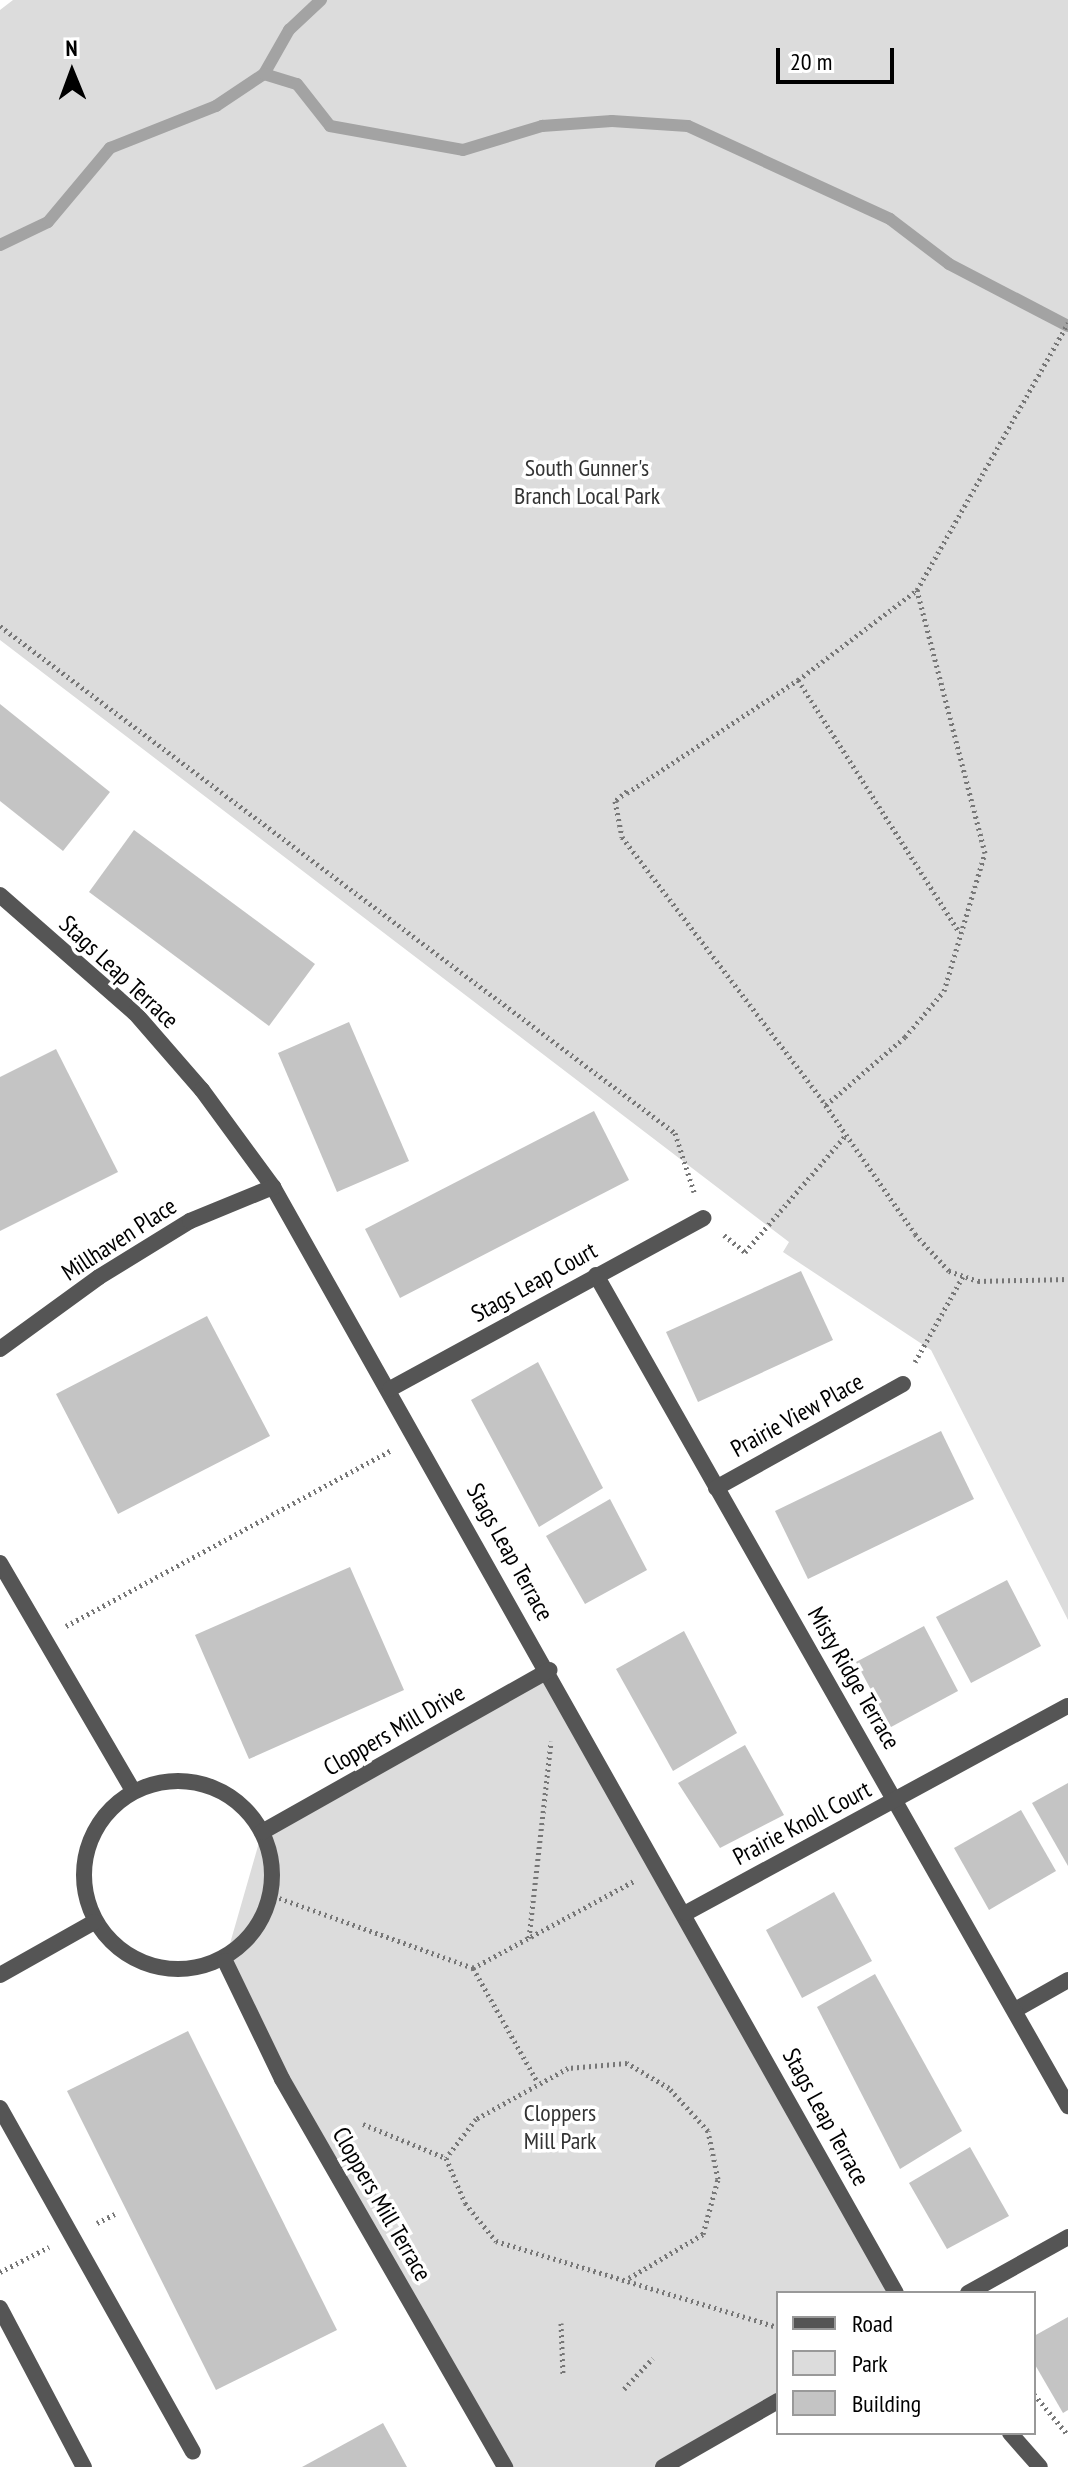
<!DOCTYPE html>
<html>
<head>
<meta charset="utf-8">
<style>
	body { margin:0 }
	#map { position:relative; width:1068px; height:2467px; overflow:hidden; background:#fff; font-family:"PT Sans Narrow",sans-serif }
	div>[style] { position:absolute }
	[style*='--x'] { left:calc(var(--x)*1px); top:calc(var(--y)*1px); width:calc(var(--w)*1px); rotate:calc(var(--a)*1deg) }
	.green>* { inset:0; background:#dcdcdc }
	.stream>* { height:12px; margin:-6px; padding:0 6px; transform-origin:6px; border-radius:6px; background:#a3a3a3 }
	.building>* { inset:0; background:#c4c4c4 }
	.path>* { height:5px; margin-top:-2.5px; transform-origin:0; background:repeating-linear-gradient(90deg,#777 0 2px,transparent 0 6px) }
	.lane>* { height:16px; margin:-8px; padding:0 8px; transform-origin:8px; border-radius:8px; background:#555 }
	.street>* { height:16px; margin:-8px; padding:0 8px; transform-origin:8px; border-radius:8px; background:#555 }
	.street>.ring { margin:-8px; padding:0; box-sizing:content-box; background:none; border:16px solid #555; border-radius:50% }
	span { translate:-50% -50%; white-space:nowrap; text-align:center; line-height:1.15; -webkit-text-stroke:7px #fff; paint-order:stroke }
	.park-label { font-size:24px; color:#333 }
	.street-label { font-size:24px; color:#000 }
	.legend { position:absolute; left:776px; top:2291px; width:260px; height:144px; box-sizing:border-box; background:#fff; border:2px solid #999; margin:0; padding:10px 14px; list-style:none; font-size:24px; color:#000 }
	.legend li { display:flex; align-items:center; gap:16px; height:40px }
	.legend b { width:40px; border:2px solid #999 }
	.north { position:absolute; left:32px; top:32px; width:80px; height:80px; -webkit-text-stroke:6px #fff; paint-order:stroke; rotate:359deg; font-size:22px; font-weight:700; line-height:32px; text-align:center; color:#000 }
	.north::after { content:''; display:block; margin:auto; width:28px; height:36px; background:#000; clip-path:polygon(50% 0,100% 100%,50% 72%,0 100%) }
	.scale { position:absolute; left:776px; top:48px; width:118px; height:36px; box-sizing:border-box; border:4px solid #000; border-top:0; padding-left:10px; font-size:24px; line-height:28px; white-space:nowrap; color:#000; -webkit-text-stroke:6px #fff; paint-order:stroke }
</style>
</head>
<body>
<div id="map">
	<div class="green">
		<i style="clip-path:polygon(13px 0,1068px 0,1068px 1620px,931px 1350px,783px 1252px,789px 1242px,0 640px,0 10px)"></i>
		<i style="clip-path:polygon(549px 1670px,895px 2293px,778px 2293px,778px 2401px,663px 2467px,506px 2467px,225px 1961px,262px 1832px)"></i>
	</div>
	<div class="stream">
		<i style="--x:264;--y:74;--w:51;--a:-60.4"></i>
		<i style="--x:289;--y:30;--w:44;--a:-43.2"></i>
		<i style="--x:0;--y:245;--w:53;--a:-25.6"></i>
		<i style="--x:48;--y:222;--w:97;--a:-50"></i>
		<i style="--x:110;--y:148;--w:114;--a:-21.6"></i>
		<i style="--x:216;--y:106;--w:58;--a:-33.7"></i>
		<i style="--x:264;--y:74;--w:34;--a:17"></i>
		<i style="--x:297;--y:84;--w:53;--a:51.8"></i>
		<i style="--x:330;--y:126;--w:135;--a:10.2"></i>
		<i style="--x:463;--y:150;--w:83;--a:-16.9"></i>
		<i style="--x:542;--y:126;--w:70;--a:-4.1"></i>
		<i style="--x:612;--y:121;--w:76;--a:3.8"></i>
		<i style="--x:688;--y:126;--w:222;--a:24.7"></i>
		<i style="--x:890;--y:219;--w:74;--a:37.3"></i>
		<i style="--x:949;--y:264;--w:134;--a:27.5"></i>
	</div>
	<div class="building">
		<i style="clip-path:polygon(0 704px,110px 792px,63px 851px,0 801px)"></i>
		<i style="clip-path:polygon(134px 830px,315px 964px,269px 1026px,89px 892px)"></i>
		<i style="clip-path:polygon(349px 1022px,409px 1161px,337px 1192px,278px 1053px)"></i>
		<i style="clip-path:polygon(56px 1049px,118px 1172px,0 1231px,0 1077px)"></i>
		<i style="clip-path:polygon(594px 1111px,629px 1180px,400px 1298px,365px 1229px)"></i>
		<i style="clip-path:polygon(801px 1271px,833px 1340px,698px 1402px,666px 1332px)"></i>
		<i style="clip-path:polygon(207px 1316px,270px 1436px,118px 1514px,56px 1394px)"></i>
		<i style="clip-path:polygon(538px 1362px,603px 1488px,539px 1527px,471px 1400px)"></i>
		<i style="clip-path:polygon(941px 1431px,974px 1499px,808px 1579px,775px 1511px)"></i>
		<i style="clip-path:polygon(610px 1499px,647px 1570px,585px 1604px,546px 1536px)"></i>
		<i style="clip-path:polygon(350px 1567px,404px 1690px,249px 1759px,195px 1635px)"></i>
		<i style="clip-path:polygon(1007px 1580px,1041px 1646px,971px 1683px,936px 1617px)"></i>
		<i style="clip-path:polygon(924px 1626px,958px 1691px,891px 1727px,856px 1662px)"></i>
		<i style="clip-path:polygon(684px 1631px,737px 1733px,673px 1771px,616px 1669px)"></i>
		<i style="clip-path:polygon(745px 1745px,784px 1815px,720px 1848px,678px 1783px)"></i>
		<i style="clip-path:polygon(1068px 1783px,1068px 1866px,1032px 1803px)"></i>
		<i style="clip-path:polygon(1021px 1810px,1056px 1871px,989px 1910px,954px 1848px)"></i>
		<i style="clip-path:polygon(834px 1892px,872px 1961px,802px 1998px,766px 1930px)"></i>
		<i style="clip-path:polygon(875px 1974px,962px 2131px,900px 2169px,817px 2007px)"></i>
		<i style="clip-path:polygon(188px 2031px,337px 2330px,216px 2390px,67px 2091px)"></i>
		<i style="clip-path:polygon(970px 2147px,1009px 2216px,947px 2249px,909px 2183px)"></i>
		<i style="clip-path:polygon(1068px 2317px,1068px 2410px,1063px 2413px,1034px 2363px,1034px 2336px)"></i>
		<i style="clip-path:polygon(383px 2423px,407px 2467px,302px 2467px)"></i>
	</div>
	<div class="path">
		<i style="--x:0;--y:626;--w:844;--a:36.91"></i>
		<i style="--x:675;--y:1133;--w:62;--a:72.1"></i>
		<i style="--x:798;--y:680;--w:149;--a:-37.1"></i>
		<i style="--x:627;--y:791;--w:16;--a:140"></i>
		<i style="--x:615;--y:801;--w:37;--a:79"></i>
		<i style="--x:622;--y:837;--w:330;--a:52.7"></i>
		<i style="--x:822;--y:1100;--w:163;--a:55.2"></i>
		<i style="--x:915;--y:1234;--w:50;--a:47.4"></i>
		<i style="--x:949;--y:1271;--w:31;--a:19"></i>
		<i style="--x:978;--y:1281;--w:90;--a:-1.3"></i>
		<i style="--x:627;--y:793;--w:205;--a:-33.5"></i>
		<i style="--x:798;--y:680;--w:297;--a:57.4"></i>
		<i style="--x:826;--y:1105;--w:104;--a:-40.7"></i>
		<i style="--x:905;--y:1037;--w:60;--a:-49.7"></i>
		<i style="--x:944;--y:991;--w:144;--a:-73.5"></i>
		<i style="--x:985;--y:853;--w:272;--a:-104.5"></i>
		<i style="--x:917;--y:590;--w:307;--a:-60.5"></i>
		<i style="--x:724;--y:1235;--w:27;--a:39"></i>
		<i style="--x:745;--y:1252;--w:155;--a:-49.2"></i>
		<i style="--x:915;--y:1362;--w:98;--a:-60.8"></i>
		<i style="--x:66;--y:1626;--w:370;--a:-28.4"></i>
		<i style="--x:268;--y:1894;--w:218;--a:19.8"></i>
		<i style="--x:473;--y:1968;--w:132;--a:60.5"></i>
		<i style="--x:529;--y:1938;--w:198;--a:-83.6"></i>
		<i style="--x:473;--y:1968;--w:183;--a:-28.4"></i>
		<i style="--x:363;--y:2124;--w:90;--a:22.3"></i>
		<i style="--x:97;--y:2223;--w:20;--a:-27"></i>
		<i style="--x:0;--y:2272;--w:55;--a:-27"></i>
		<i style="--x:629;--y:2278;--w:86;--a:-30.7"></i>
		<i style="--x:703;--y:2234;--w:57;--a:-74.7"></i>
		<i style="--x:718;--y:2179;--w:49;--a:-101.8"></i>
		<i style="--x:708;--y:2131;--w:58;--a:-132.2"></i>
		<i style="--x:669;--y:2088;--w:49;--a:-149.2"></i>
		<i style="--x:627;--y:2063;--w:59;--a:175.2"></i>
		<i style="--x:568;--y:2068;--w:105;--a:151"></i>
		<i style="--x:476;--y:2119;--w:49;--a:127.6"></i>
		<i style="--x:446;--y:2158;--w:49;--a:67.1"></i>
		<i style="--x:465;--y:2203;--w:49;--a:50.8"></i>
		<i style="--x:496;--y:2241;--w:295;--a:17"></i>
		<i style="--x:561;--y:2323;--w:52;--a:87.8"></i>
		<i style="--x:624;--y:2389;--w:42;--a:-46.9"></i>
		<i style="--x:1034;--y:2394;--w:53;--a:50.3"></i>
	</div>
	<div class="lane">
		<i style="--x:1015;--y:2010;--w:61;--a:-29.5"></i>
		<i style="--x:0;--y:2108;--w:394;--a:60.7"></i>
		<i style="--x:1010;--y:2433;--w:45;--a:48.6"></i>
	</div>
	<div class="street">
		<i style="--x:0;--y:895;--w:179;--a:41.2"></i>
		<i style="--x:135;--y:1013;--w:102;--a:49"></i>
		<i style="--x:202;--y:1090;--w:120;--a:53.8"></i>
		<i style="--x:273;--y:1187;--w:1269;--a:60.61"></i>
		<i style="--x:596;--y:1275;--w:956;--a:60.4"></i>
		<i style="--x:0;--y:1349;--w:122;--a:-36"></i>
		<i style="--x:99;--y:1277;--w:107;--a:-31.6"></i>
		<i style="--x:190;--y:1221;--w:90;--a:-22.3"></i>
		<i style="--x:390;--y:1389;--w:357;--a:-28.6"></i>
		<i style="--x:716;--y:1488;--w:214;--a:-29.1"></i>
		<i style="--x:0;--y:1563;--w:264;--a:59.7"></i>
		<i class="ring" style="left:84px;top:1781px;width:172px;height:172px"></i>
		<i style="--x:262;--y:1832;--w:330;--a:-29.4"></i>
		<i style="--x:686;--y:1913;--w:434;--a:-28.5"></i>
		<i style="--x:225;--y:1961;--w:131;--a:64.2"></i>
		<i style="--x:282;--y:2079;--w:448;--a:60.1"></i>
		<i style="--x:0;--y:1975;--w:108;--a:-29.4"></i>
		<i style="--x:968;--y:2293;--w:115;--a:-29.2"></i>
		<i style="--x:0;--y:2308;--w:180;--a:62.2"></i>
		<i style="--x:663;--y:2467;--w:133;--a:-29.9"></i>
	</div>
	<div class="park-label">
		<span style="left:587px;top:482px">South Gunner's<br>Branch Local Park</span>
		<span style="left:560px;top:2127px">Cloppers<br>Mill Park</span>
	</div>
	<div class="street-label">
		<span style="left:119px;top:972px;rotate:43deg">Stags Leap Terrace</span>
		<span style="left:119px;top:1239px;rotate:-33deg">Millhaven Place</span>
		<span style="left:534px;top:1282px;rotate:-29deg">Stags Leap Court</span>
		<span style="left:797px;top:1415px;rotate:-29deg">Prairie View Place</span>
		<span style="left:510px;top:1552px;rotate:61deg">Stags Leap Terrace</span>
		<span style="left:854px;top:1678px;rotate:60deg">Misty Ridge Terrace</span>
		<span style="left:394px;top:1730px;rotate:-30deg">Cloppers Mill Drive</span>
		<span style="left:802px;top:1823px;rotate:-28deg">Prairie Knoll Court</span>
		<span style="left:826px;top:2117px;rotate:61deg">Stags Leap Terrace</span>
		<span style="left:382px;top:2204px;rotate:60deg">Cloppers Mill Terrace</span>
	</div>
	<ul class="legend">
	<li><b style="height:10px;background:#555"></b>Road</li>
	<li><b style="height:22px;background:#dcdcdc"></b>Park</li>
	<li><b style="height:22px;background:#c4c4c4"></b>Building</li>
	</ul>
	<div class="north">N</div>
	<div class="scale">20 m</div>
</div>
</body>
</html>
